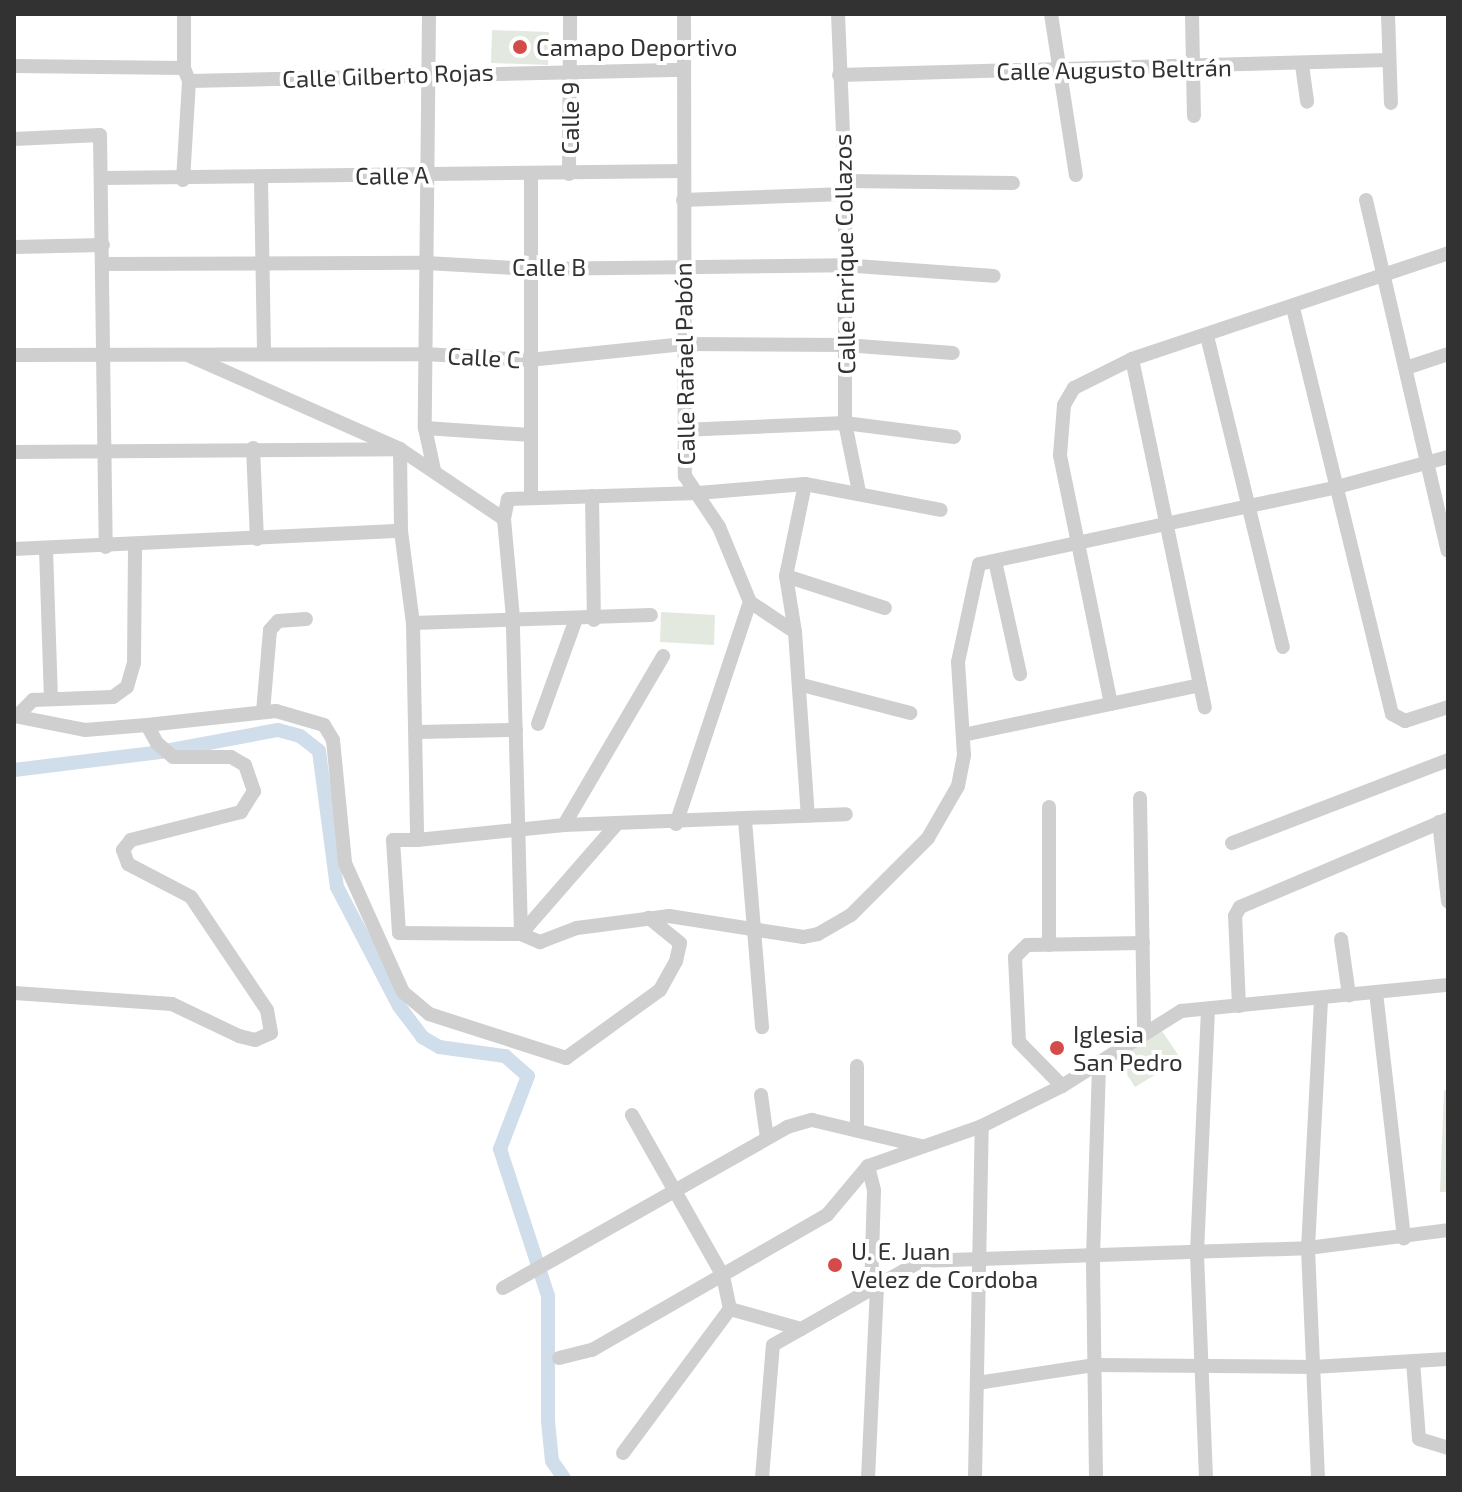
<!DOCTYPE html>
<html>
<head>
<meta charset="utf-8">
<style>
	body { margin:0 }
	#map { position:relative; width:1462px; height:1492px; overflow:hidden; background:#fff; font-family:"Exo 2",sans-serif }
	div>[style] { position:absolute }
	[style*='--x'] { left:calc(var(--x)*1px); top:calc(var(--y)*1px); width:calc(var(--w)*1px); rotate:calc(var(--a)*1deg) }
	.green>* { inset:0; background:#e3e9df }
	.canal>* { height:14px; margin:-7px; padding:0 7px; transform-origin:7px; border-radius:7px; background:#d0ddea }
	.minor>* { height:14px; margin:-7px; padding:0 7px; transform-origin:7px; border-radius:7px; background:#cfcfcf }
	.dots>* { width:22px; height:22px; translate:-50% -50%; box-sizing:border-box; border:4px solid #fff; border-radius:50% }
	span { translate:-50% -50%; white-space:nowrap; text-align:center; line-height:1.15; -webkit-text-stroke:8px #fff; paint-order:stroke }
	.poi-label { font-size:24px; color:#323232 }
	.left { translate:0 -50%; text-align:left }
	.street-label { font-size:24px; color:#323232 }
	.frame { position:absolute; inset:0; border:16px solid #323232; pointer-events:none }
</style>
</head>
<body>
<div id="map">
	<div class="green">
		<i style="clip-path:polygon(492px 30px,549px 32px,548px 65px,491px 63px)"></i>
		<i style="clip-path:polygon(661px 612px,715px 615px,714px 645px,660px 642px)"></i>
		<i style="clip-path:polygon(1162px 1031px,1181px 1059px,1135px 1087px,1117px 1059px)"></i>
		<i style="clip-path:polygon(1444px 1090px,1448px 1091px,1448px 1192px,1440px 1192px)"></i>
	</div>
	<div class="canal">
		<i style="--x:14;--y:770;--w:147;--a:-7"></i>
		<i style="--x:160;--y:752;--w:120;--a:-10.6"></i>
		<i style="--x:278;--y:730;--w:23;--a:15"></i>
		<i style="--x:300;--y:736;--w:24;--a:38"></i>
		<i style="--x:319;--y:751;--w:137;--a:82.5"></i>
		<i style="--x:337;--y:887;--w:134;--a:62.5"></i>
		<i style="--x:399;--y:1006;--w:39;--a:53"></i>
		<i style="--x:422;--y:1037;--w:20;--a:30"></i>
		<i style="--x:439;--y:1047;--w:67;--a:7.8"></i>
		<i style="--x:505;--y:1056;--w:30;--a:41"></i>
		<i style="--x:528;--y:1076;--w:78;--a:111"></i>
		<i style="--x:500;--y:1149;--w:155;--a:71.9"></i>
		<i style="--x:548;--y:1296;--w:125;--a:90"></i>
		<i style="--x:548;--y:1421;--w:40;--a:84.3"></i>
		<i style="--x:552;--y:1461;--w:21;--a:55"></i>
	</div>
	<div class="minor">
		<i style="--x:429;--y:14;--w:414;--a:90.6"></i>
		<i style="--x:425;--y:428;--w:43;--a:77.9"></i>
		<i style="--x:684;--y:14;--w:462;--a:89.9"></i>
		<i style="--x:685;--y:476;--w:61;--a:56.3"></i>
		<i style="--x:719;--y:527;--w:81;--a:67.5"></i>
		<i style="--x:750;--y:602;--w:54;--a:33.7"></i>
		<i style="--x:795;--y:632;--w:184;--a:86"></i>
		<i style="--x:838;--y:14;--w:167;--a:87.6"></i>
		<i style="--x:845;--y:181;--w:242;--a:90"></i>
		<i style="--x:845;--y:423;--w:70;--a:78.5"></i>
		<i style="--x:1051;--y:14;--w:163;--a:81.2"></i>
		<i style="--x:1192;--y:14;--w:102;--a:88.9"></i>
		<i style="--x:1388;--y:14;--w:89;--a:88.1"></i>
		<i style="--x:1302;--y:65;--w:37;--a:82"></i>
		<i style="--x:14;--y:66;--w:170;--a:0.7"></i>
		<i style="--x:839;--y:75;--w:549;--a:-1.57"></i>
		<i style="--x:189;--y:81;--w:495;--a:-1.3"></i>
		<i style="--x:14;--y:139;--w:86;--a:-2.7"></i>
		<i style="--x:100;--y:135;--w:412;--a:89.2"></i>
		<i style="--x:569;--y:174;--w:160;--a:-89.6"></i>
		<i style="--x:103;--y:178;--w:579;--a:-0.69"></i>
		<i style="--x:261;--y:179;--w:174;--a:89"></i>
		<i style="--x:183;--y:180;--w:99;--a:-86.5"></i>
		<i style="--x:189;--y:81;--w:14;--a:-111"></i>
		<i style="--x:184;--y:68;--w:54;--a:-90"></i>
		<i style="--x:845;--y:181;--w:168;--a:0.7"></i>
		<i style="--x:683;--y:200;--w:162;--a:-2.1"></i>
		<i style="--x:1366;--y:200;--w:360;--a:76.9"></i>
		<i style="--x:14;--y:247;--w:89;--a:-1.3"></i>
		<i style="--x:103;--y:264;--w:323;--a:-0.2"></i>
		<i style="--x:426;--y:263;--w:104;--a:3.3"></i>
		<i style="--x:530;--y:269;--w:312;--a:-0.7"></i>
		<i style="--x:842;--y:265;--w:152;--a:4.1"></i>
		<i style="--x:1293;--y:308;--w:418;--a:76.3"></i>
		<i style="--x:1392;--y:714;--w:15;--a:28"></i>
		<i style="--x:1405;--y:721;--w:45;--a:-18"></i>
		<i style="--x:1207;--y:336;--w:320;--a:76.3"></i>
		<i style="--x:14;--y:355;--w:411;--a:-0.1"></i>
		<i style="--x:425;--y:354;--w:104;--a:3.3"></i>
		<i style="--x:529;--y:360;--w:156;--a:-5.9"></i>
		<i style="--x:684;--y:344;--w:161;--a:0.4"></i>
		<i style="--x:845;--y:345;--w:108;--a:4.2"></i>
		<i style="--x:1132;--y:359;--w:356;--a:78.2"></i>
		<i style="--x:1406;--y:368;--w:44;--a:-18.4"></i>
		<i style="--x:425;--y:428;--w:105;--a:3.8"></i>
		<i style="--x:682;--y:430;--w:163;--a:-2.5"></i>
		<i style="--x:845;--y:423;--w:110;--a:7.3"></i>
		<i style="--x:253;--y:448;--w:91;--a:87.5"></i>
		<i style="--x:14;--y:452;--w:386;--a:-0.4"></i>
		<i style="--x:400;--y:449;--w:82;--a:89.3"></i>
		<i style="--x:592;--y:496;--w:124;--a:89.1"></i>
		<i style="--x:531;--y:498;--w:323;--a:-90"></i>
		<i style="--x:504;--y:519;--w:20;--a:-79"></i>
		<i style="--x:508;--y:499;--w:190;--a:-1.8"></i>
		<i style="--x:698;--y:493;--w:107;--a:-4.8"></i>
		<i style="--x:14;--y:549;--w:387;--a:-2.7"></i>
		<i style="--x:401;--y:531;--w:93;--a:82.6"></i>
		<i style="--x:413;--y:623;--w:217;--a:88.9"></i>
		<i style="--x:417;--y:840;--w:24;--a:180"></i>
		<i style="--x:393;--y:840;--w:93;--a:86.3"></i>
		<i style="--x:399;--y:933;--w:122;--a:0.5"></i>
		<i style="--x:521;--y:934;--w:316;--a:-91.5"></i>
		<i style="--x:513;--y:618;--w:99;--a:-95.2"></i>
		<i style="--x:504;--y:519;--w:125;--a:-146.1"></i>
		<i style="--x:400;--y:449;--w:232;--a:-156.1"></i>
		<i style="--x:46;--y:549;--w:150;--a:88.1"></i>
		<i style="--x:995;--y:561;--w:116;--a:77.5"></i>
		<i style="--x:786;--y:576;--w:104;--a:17.9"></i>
		<i style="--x:413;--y:623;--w:238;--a:-1.9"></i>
		<i style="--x:795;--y:632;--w:57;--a:-99.1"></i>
		<i style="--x:786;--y:576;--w:94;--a:-78.3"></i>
		<i style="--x:805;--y:484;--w:138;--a:10.8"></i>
		<i style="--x:802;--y:685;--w:112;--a:14.5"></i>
		<i style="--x:1111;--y:704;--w:254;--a:-101.6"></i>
		<i style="--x:1060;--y:455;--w:50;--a:-85.4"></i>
		<i style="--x:1064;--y:405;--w:20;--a:-60"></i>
		<i style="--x:1074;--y:388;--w:65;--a:-26.6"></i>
		<i style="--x:1132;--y:359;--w:333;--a:-18.5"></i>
		<i style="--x:263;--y:712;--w:82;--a:-85.1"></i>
		<i style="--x:270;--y:630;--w:12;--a:-48"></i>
		<i style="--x:278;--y:621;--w:28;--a:-4"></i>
		<i style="--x:14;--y:716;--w:72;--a:11.2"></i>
		<i style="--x:85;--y:730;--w:62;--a:-4.6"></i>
		<i style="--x:147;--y:725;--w:21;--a:61"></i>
		<i style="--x:157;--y:743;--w:21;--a:41"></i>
		<i style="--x:173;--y:757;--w:58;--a:0"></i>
		<i style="--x:231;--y:757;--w:16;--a:30"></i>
		<i style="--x:245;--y:765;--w:28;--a:71"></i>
		<i style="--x:254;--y:791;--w:25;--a:122"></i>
		<i style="--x:241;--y:812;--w:114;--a:165.7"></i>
		<i style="--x:131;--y:840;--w:13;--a:129"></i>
		<i style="--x:123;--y:850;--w:15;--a:70"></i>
		<i style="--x:128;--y:864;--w:71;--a:27.6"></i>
		<i style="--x:191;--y:897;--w:136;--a:56.1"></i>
		<i style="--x:267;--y:1010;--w:23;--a:80"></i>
		<i style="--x:271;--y:1033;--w:17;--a:156"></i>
		<i style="--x:255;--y:1040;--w:16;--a:-166"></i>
		<i style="--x:239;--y:1036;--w:74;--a:-154.5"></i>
		<i style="--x:172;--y:1004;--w:158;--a:-176"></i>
		<i style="--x:17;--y:716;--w:23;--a:-45"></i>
		<i style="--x:33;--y:700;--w:80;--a:-2.1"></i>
		<i style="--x:113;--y:697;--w:17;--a:-36"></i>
		<i style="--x:127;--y:687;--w:25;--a:-74"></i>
		<i style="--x:134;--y:663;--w:117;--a:-89.5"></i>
		<i style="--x:538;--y:724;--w:112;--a:-70.1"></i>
		<i style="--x:147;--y:725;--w:130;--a:-6.2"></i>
		<i style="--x:276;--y:711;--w:50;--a:16.3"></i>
		<i style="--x:324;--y:725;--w:17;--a:59"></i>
		<i style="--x:333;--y:740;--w:124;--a:84.4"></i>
		<i style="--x:345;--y:863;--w:141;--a:65.8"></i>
		<i style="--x:403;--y:992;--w:34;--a:40"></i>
		<i style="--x:429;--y:1014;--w:144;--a:17.8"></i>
		<i style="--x:566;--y:1058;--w:116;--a:-35.9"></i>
		<i style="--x:660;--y:990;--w:33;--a:-61"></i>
		<i style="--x:676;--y:961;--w:18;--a:-77"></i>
		<i style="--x:680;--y:943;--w:40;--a:-141"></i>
		<i style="--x:417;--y:732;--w:99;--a:-1.2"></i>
		<i style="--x:963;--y:735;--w:242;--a:-11.9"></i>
		<i style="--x:1140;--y:798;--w:236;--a:89"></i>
		<i style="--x:745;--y:820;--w:208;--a:85.3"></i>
		<i style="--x:1439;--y:822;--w:80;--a:83.5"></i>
		<i style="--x:676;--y:824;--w:234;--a:-71.6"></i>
		<i style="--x:564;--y:825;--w:196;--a:-59.6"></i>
		<i style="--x:616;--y:825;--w:145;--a:131.1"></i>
		<i style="--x:521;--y:934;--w:21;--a:23"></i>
		<i style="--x:540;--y:942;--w:40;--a:-21"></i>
		<i style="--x:577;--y:928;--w:93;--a:-7.4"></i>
		<i style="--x:669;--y:916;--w:136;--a:8.9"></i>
		<i style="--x:803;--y:937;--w:15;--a:-11"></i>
		<i style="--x:818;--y:934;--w:38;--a:-30"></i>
		<i style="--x:851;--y:915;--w:109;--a:-45"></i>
		<i style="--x:928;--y:838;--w:60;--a:-60"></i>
		<i style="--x:958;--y:786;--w:32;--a:-79"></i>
		<i style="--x:964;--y:755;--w:93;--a:-93.7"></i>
		<i style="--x:958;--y:662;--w:100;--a:-77.9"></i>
		<i style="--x:979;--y:564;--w:366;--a:-12.1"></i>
		<i style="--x:1337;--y:487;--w:115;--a:-15.1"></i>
		<i style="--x:417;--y:840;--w:148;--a:-5.8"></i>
		<i style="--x:564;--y:825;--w:282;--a:-2.2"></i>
		<i style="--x:1232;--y:843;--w:231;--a:-21"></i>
		<i style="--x:1341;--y:939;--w:57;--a:81.9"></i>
		<i style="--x:1049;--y:945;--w:138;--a:-90"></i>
		<i style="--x:1376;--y:992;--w:248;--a:83.5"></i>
		<i style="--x:1239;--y:1006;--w:90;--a:-92.5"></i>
		<i style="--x:1235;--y:916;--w:10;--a:-61"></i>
		<i style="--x:1240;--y:907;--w:226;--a:-22.9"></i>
		<i style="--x:857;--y:1066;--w:61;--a:90"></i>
		<i style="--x:1062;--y:1086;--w:62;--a:-134.3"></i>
		<i style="--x:1019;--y:1042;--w:85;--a:-92.7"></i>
		<i style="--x:1015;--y:957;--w:17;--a:-45"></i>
		<i style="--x:1027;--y:945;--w:116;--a:-1"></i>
		<i style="--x:761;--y:1095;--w:43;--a:82.1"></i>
		<i style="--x:868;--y:1166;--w:25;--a:76"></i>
		<i style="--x:874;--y:1190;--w:99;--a:91.7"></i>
		<i style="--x:503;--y:1288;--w:326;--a:-29.5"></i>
		<i style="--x:787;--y:1127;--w:26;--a:-16"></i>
		<i style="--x:812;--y:1120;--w:112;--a:13.4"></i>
		<i style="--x:730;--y:1309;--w:74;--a:15.7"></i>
		<i style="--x:559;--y:1358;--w:34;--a:-14"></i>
		<i style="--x:592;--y:1350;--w:271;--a:-29.9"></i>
		<i style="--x:827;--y:1215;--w:64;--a:-50.1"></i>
		<i style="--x:868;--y:1166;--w:121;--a:-19.3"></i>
		<i style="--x:982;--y:1126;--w:89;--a:-26.6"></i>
		<i style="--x:1062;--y:1086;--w:141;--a:-32.2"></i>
		<i style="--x:1181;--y:1011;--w:268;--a:-5.6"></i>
		<i style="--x:1413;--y:1361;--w:78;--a:85.6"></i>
		<i style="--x:1419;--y:1439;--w:30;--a:17"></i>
		<i style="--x:977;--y:1383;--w:118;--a:-8.7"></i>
		<i style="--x:1094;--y:1365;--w:219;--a:0.5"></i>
		<i style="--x:1313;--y:1367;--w:135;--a:-3.4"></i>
		<i style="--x:623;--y:1453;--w:179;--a:-53.4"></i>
		<i style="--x:730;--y:1309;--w:34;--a:-102"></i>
		<i style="--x:723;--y:1276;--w:185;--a:-119.5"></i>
		<i style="--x:762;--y:1478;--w:133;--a:-85.3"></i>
		<i style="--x:773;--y:1345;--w:170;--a:-29.6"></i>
		<i style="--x:921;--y:1261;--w:387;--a:-1.9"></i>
		<i style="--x:1308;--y:1248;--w:141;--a:-7.3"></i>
		<i style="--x:868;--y:1478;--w:193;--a:-87.3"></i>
		<i style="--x:975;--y:1478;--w:352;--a:-88.9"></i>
		<i style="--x:1096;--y:1478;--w:221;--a:-90.8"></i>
		<i style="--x:1093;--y:1257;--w:195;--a:-88.2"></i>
		<i style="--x:1206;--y:1478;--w:226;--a:-92.3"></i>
		<i style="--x:1197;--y:1252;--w:243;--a:-87.4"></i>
		<i style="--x:1318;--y:1478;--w:230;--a:-92.5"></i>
		<i style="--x:1308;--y:1248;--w:250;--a:-87"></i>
	</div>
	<div class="dots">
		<i style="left:520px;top:47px;background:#d34c49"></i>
		<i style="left:1057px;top:1048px;background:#d34c49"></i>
		<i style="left:835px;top:1265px;background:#d34c49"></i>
	</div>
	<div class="poi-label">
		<span class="left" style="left:536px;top:47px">Camapo Deportivo</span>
		<span class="left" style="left:1073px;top:1048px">Iglesia<br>San Pedro</span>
		<span class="left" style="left:851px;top:1265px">U. E. Juan<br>Velez de Cordoba</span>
	</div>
	<div class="street-label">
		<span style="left:1114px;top:69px;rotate:-1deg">Calle Augusto Beltrán</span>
		<span style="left:388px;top:75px;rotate:-2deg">Calle Gilberto Rojas</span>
		<span style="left:570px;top:118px;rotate:-90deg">Calle 9</span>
		<span style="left:392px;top:175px;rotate:-1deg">Calle A</span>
		<span style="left:844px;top:254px;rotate:-91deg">Calle Enrique Collazos</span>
		<span style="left:549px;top:267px">Calle B</span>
		<span style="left:484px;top:357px;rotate:3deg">Calle C</span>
		<span style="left:684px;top:364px;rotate:-91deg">Calle Rafael Pabón</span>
	</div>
	<div class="frame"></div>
</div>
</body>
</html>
